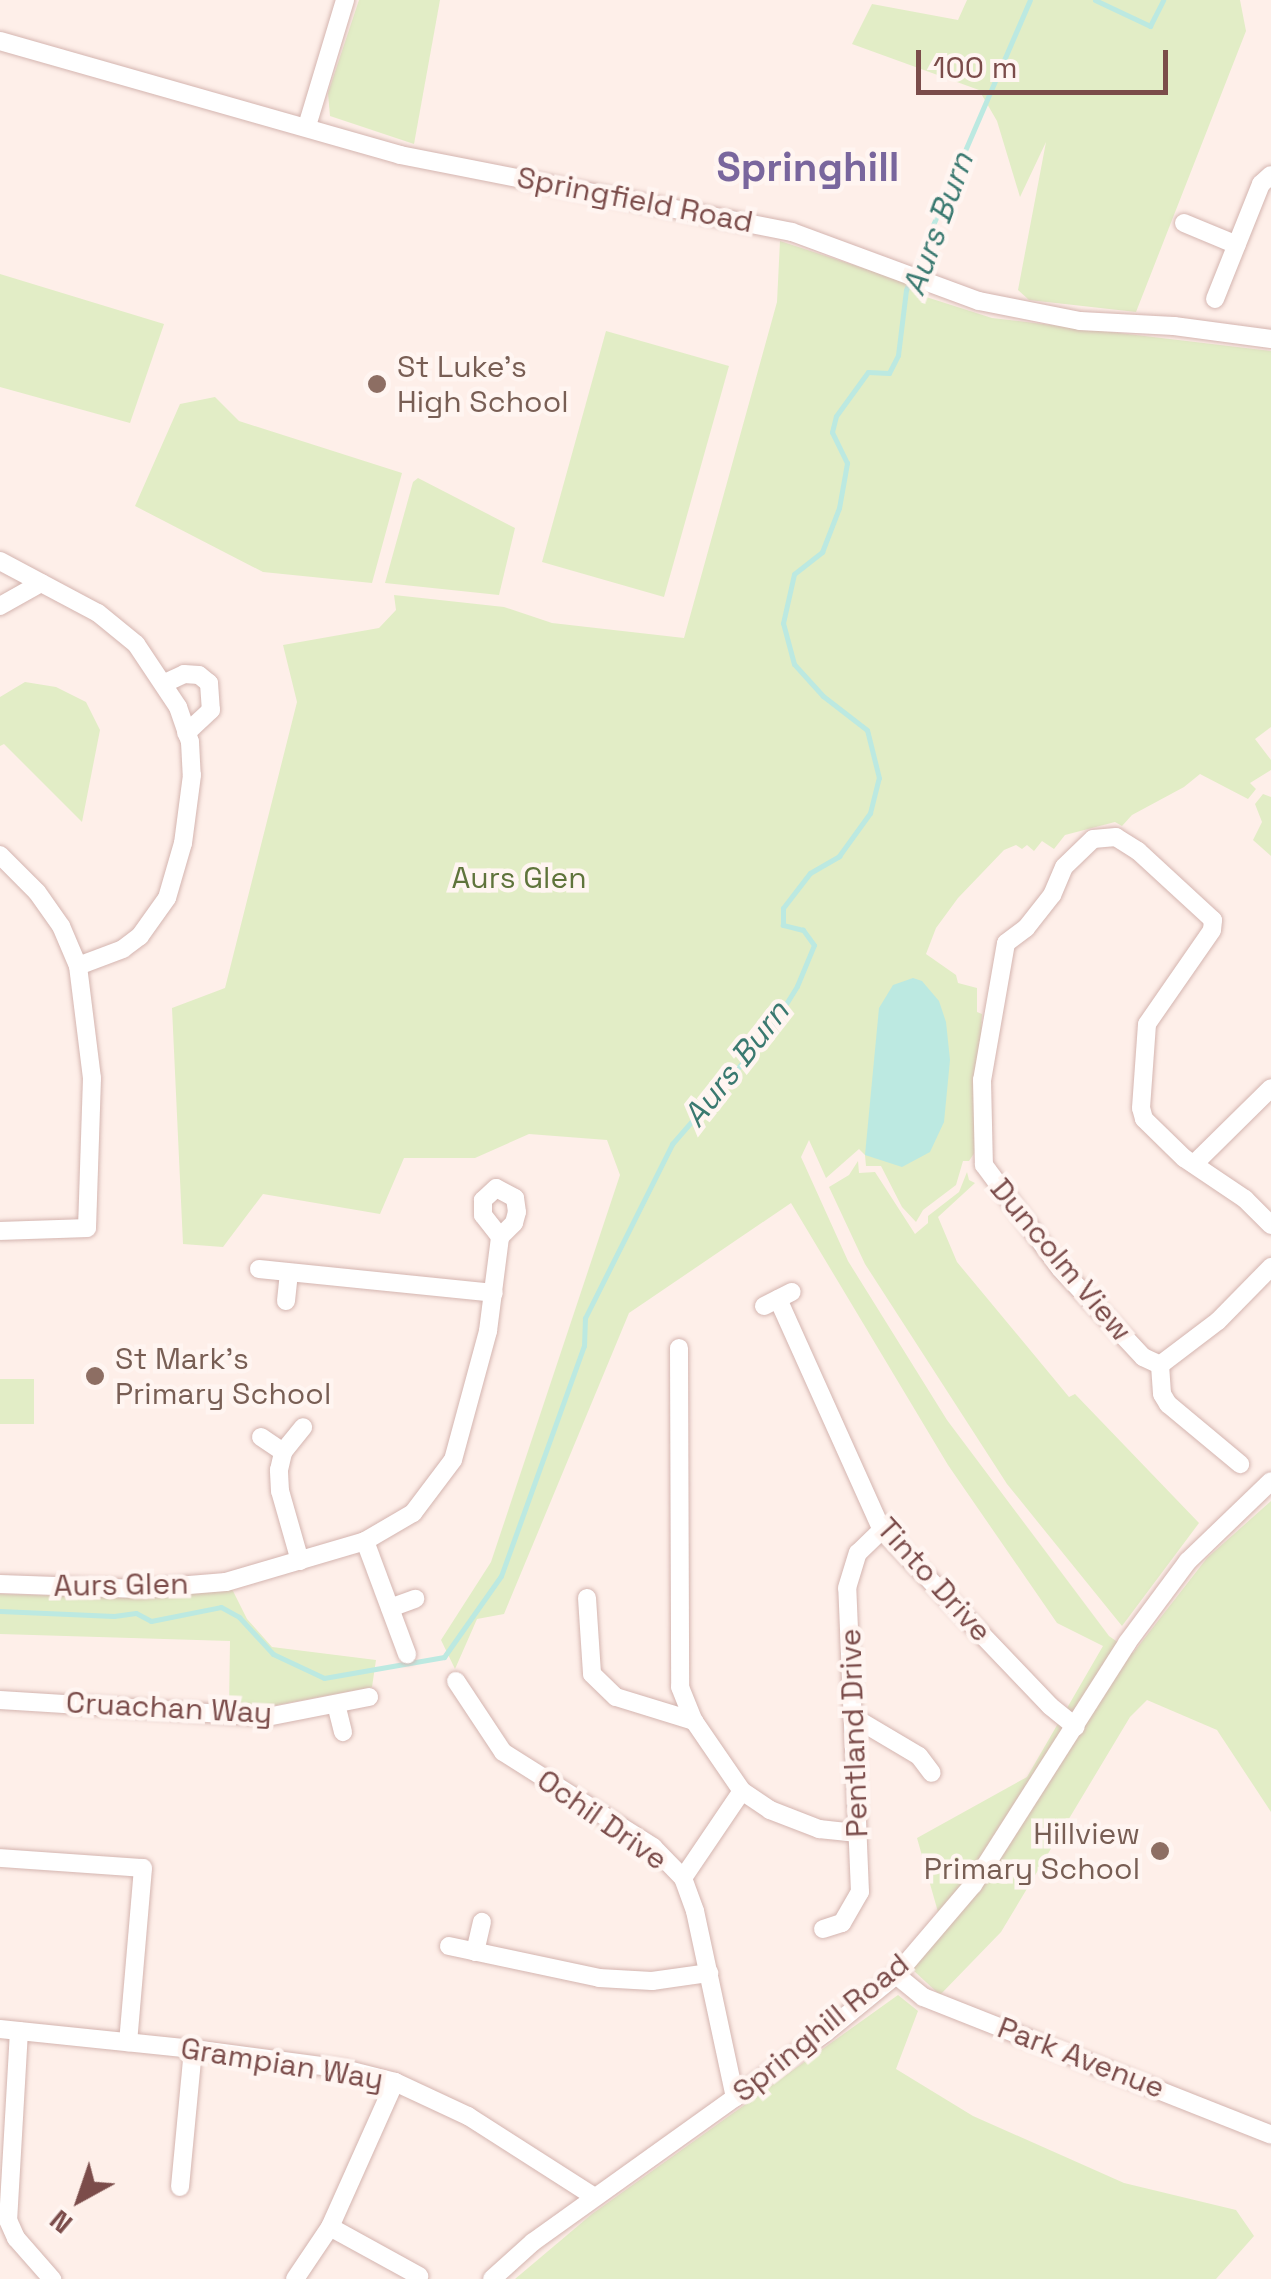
<!DOCTYPE html>
<html>
<head>
<meta charset="utf-8">
<style>
	body { margin:0 }
	#map { position:relative; width:1271px; height:2279px; overflow:hidden; background:#feefe9; font-family:"Space Grotesk",sans-serif }
	div>[style] { position:absolute }
	[style*='--x'] { left:calc(var(--x)*1px); top:calc(var(--y)*1px); width:calc(var(--w)*1px); rotate:calc(var(--a)*1deg) }
	.green>* { inset:0; background:#e2edc6 }
	.water>* { inset:0; background:#bce9e1 }
	.stream>* { height:5px; margin:-2.5px; padding:0 2.5px; transform-origin:2.5px; border-radius:2.5px; background:#bce9e1 }
	.roads { filter:drop-shadow(0 0 2px #d4b5b0) drop-shadow(0 0 2px #d4b5b0) }
	.minor>* { height:18px; margin:-9px; padding:0 9px; transform-origin:9px; border-radius:9px; background:#fff }
	.dots>* { width:28px; height:28px; translate:-50% -50%; box-sizing:border-box; border:5px solid #fff5f1; border-radius:50% }
	span { translate:-50% -50%; white-space:nowrap; text-align:center; line-height:1.15; -webkit-text-stroke:9px #fff5f1; paint-order:stroke }
	.street-label { font-size:30px; color:#7b4c4a }
	.education-label { font-size:30px; color:#785e54 }
	.left { translate:0 -50%; text-align:left }
	.right { translate:-100% -50%; text-align:right }
	.park-label { font-size:30px; color:#5f743b }
	.water-label { font-size:32px; color:#3a7970; font-style:italic }
	.district-label { font-size:40px; color:#79669d; font-weight:700 }
	.north { position:absolute; left:30px; top:2149px; width:100px; height:100px; -webkit-text-stroke:8px #fff5f1; paint-order:stroke; rotate:220deg; font-size:28px; font-weight:700; line-height:40px; text-align:center; color:#7b4c4a }
	.north::after { content:''; display:block; margin:auto; width:35px; height:45px; background:#7b4c4a; clip-path:polygon(50% 0,100% 100%,50% 72%,0 100%) }
	.scale { position:absolute; left:916px; top:50px; width:252px; height:45px; box-sizing:border-box; border:5px solid #7b4c4a; border-top:0; padding-left:12px; font-size:30px; line-height:35px; white-space:nowrap; color:#7b4c4a; -webkit-text-stroke:8px #fff5f1; paint-order:stroke }
</style>
</head>
<body>
<div id="map">
	<div class="green">
		<i style="clip-path:polygon(359px 0,440px 0,414px 144px,330px 116px,328px 93px)"></i>
		<i style="clip-path:polygon(967px 0,1240px 0,1246px 31px,1136px 312px,1029px 300px,1018px 290px,1046px 142px,1020px 197px,997px 121px,979px 90px,852px 44px,872px 4px,958px 20px)"></i>
		<i style="clip-path:polygon(780px 241px,912px 284px,923px 296px,992px 318px,1271px 351px,1271px 727px,1255px 739px,1271px 760px,1271px 770px,1250px 783px,1256px 789px,1248px 799px,1200px 774px,1184px 787px,1132px 815px,1122px 826px,1115px 822px,1065px 835px,1054px 849px,1042px 841px,1034px 851px,1027px 845px,1022px 849px,1016px 845px,1004px 850px,958px 898px,936px 928px,926px 954px,956px 975px,958px 983px,977px 988px,977px 1012px,982px 1014px,975px 1152px,969px 1161px,963px 1161px,956px 1185px,923px 1210px,916px 1222px,902px 1207px,881px 1166px,866px 1166px,865px 1155px,859px 1149px,826px 1178px,809px 1140px,801px 1157px,848px 1261px,947px 1420px,1109px 1636px,1133px 1653px,1207px 1558px,1271px 1501px,1271px 1812px,1217px 1730px,1147px 1700px,1130px 1717px,1001px 1932px,940px 1995px,900px 1958px,938px 1912px,917px 1838px,1027px 1777px,1103px 1646px,1057px 1623px,948px 1465px,791px 1203px,629px 1313px,504px 1614px,477px 1619px,455px 1669px,441px 1640px,491px 1562px,620px 1175px,607px 1140px,529px 1134px,475px 1158px,404px 1158px,380px 1214px,263px 1194px,223px 1247px,183px 1244px,172px 1008px,225px 988px,297px 702px,283px 645px,379px 628px,396px 610px,394px 595px,504px 607px,552px 623px,684px 638px,777px 302px)"></i>
		<i style="clip-path:polygon(0 274px,164px 324px,130px 423px,0 387px)"></i>
		<i style="clip-path:polygon(606px 331px,729px 366px,664px 597px,542px 562px)"></i>
		<i style="clip-path:polygon(215px 397px,239px 421px,402px 473px,372px 583px,263px 572px,135px 506px,180px 404px)"></i>
		<i style="clip-path:polygon(418px 478px,515px 528px,499px 595px,385px 583px,413px 482px)"></i>
		<i style="clip-path:polygon(25px 682px,56px 687px,86px 702px,100px 730px,82px 822px,4px 744px,0 746px,0 697px)"></i>
		<i style="clip-path:polygon(1263px 794px,1271px 797px,1271px 856px,1253px 840px,1262px 822px,1255px 804px)"></i>
		<i style="clip-path:polygon(858px 1161px,859px 1173px,875px 1172px,915px 1234px,928px 1223px,928px 1216px,959px 1192px,967px 1172px,969px 1180px,975px 1183px,938px 1217px,957px 1262px,1069px 1397px,1075px 1394px,1199px 1523px,1122px 1626px,1007px 1484px,865px 1264px,829px 1187px,849px 1175px)"></i>
		<i style="clip-path:polygon(0 1379px,34px 1379px,34px 1424px,0 1424px)"></i>
		<i style="clip-path:polygon(232px 1589px,247px 1619px,272px 1647px,376px 1660px,372px 1687px,277px 1705px,229px 1707px,230px 1641px,0 1634px,0 1594px,138px 1598px)"></i>
		<i style="clip-path:polygon(898px 1995px,918px 2011px,896px 2069px,973px 2116px,1124px 2183px,1236px 2210px,1254px 2236px,1216px 2279px,515px 2279px,592px 2214px)"></i>
	</div>
	<div class="water">
		<i style="clip-path:polygon(913px 978px,922px 981px,939px 1001px,946px 1022px,950px 1060px,944px 1122px,930px 1152px,902px 1167px,865px 1155px,879px 1008px,893px 985px)"></i>
	</div>
	<div class="stream">
		<i style="--x:1095;--y:0;--w:61;--a:25.3"></i>
		<i style="--x:1150;--y:26;--w:29;--a:-63"></i>
		<i style="--x:0;--y:1611;--w:114;--a:2.5"></i>
		<i style="--x:114;--y:1616;--w:22;--a:-8"></i>
		<i style="--x:136;--y:1613;--w:17;--a:28"></i>
		<i style="--x:151;--y:1621;--w:71;--a:-11.3"></i>
		<i style="--x:221;--y:1607;--w:21;--a:29"></i>
		<i style="--x:239;--y:1617;--w:50;--a:47.4"></i>
		<i style="--x:273;--y:1654;--w:56;--a:25.2"></i>
		<i style="--x:324;--y:1678;--w:122;--a:-9.9"></i>
		<i style="--x:444;--y:1657;--w:99;--a:-54.9"></i>
		<i style="--x:501;--y:1576;--w:245;--a:-70.2"></i>
		<i style="--x:584;--y:1346;--w:28;--a:-88"></i>
		<i style="--x:585;--y:1318;--w:195;--a:-63.4"></i>
		<i style="--x:672;--y:1144;--w:147;--a:-49.1"></i>
		<i style="--x:768;--y:1033;--w:55;--a:-58.3"></i>
		<i style="--x:797;--y:986;--w:44;--a:-67.5"></i>
		<i style="--x:814;--y:945;--w:19;--a:-126"></i>
		<i style="--x:803;--y:930;--w:21;--a:-166"></i>
		<i style="--x:783;--y:925;--w:17;--a:-90"></i>
		<i style="--x:783;--y:908;--w:44;--a:-52.4"></i>
		<i style="--x:810;--y:873;--w:34;--a:-30"></i>
		<i style="--x:839;--y:856;--w:53;--a:-54.2"></i>
		<i style="--x:870;--y:813;--w:36;--a:-76"></i>
		<i style="--x:879;--y:778;--w:49;--a:-104"></i>
		<i style="--x:867;--y:730;--w:56;--a:-142.3"></i>
		<i style="--x:823;--y:696;--w:43;--a:-132.2"></i>
		<i style="--x:794;--y:664;--w:42;--a:-105"></i>
		<i style="--x:783;--y:623;--w:50;--a:-77.3"></i>
		<i style="--x:794;--y:574;--w:36;--a:-38"></i>
		<i style="--x:822;--y:552;--w:47;--a:-68.9"></i>
		<i style="--x:839;--y:508;--w:46;--a:-79.9"></i>
		<i style="--x:847;--y:463;--w:34;--a:-116"></i>
		<i style="--x:832;--y:432;--w:16;--a:-76"></i>
		<i style="--x:836;--y:416;--w:54;--a:-54"></i>
		<i style="--x:868;--y:372;--w:21;--a:3"></i>
		<i style="--x:889;--y:373;--w:20;--a:-63"></i>
		<i style="--x:898;--y:355;--w:65;--a:-83"></i>
		<i style="--x:906;--y:290;--w:22;--a:-69"></i>
		<i style="--x:914;--y:269;--w:293;--a:-66.7"></i>
	</div>
	<div class="roads">
		<div class="minor">
			<i style="--x:0;--y:41;--w:416;--a:15.9"></i>
			<i style="--x:400;--y:155;--w:399;--a:11.1"></i>
			<i style="--x:792;--y:232;--w:199;--a:20.3"></i>
			<i style="--x:979;--y:301;--w:103;--a:11.2"></i>
			<i style="--x:1080;--y:321;--w:94;--a:3"></i>
			<i style="--x:1174;--y:326;--w:98;--a:7.6"></i>
			<i style="--x:307;--y:126;--w:132;--a:-73.2"></i>
			<i style="--x:1184;--y:223;--w:57;--a:22.5"></i>
			<i style="--x:1215;--y:299;--w:124;--a:-68.2"></i>
			<i style="--x:1261;--y:184;--w:13;--a:-42"></i>
			<i style="--x:0;--y:561;--w:111;--a:28"></i>
			<i style="--x:98;--y:613;--w:49;--a:39.2"></i>
			<i style="--x:136;--y:644;--w:76;--a:56.3"></i>
			<i style="--x:178;--y:707;--w:37;--a:71"></i>
			<i style="--x:190;--y:742;--w:33;--a:87"></i>
			<i style="--x:192;--y:775;--w:69;--a:97.5"></i>
			<i style="--x:183;--y:843;--w:57;--a:106.2"></i>
			<i style="--x:167;--y:898;--w:47;--a:125.4"></i>
			<i style="--x:140;--y:936;--w:21;--a:143"></i>
			<i style="--x:123;--y:949;--w:48;--a:159.3"></i>
			<i style="--x:0;--y:606;--w:47;--a:-29.3"></i>
			<i style="--x:165;--y:683;--w:21;--a:-25"></i>
			<i style="--x:184;--y:674;--w:15;--a:4"></i>
			<i style="--x:199;--y:675;--w:13;--a:39"></i>
			<i style="--x:209;--y:683;--w:27;--a:86"></i>
			<i style="--x:211;--y:710;--w:34;--a:137"></i>
			<i style="--x:0;--y:855;--w:52;--a:45"></i>
			<i style="--x:37;--y:892;--w:42;--a:54.8"></i>
			<i style="--x:61;--y:926;--w:43;--a:67"></i>
			<i style="--x:78;--y:966;--w:113;--a:82.9"></i>
			<i style="--x:92;--y:1078;--w:150;--a:91.9"></i>
			<i style="--x:87;--y:1228;--w:87;--a:178"></i>
			<i style="--x:1194;--y:1164;--w:108;--a:-44.6"></i>
			<i style="--x:1271;--y:1225;--w:37;--a:-135"></i>
			<i style="--x:1245;--y:1199;--w:73;--a:-146.1"></i>
			<i style="--x:1184;--y:1158;--w:56;--a:-135.7"></i>
			<i style="--x:1144;--y:1119;--w:11;--a:-105"></i>
			<i style="--x:1141;--y:1108;--w:84;--a:-85.9"></i>
			<i style="--x:1147;--y:1024;--w:114;--a:-55.3"></i>
			<i style="--x:1212;--y:930;--w:10;--a:-84"></i>
			<i style="--x:1213;--y:920;--w:102;--a:-137.4"></i>
			<i style="--x:1138;--y:851;--w:26;--a:-148"></i>
			<i style="--x:1116;--y:837;--w:23;--a:175"></i>
			<i style="--x:1093;--y:839;--w:40;--a:136"></i>
			<i style="--x:1064;--y:867;--w:30;--a:113"></i>
			<i style="--x:1052;--y:895;--w:42;--a:128.2"></i>
			<i style="--x:1026;--y:928;--w:25;--a:143"></i>
			<i style="--x:1006;--y:943;--w:139;--a:99.9"></i>
			<i style="--x:982;--y:1080;--w:85;--a:88.7"></i>
			<i style="--x:984;--y:1165;--w:128;--a:53.6"></i>
			<i style="--x:1060;--y:1268;--w:122;--a:47"></i>
			<i style="--x:1143;--y:1357;--w:19;--a:25"></i>
			<i style="--x:1160;--y:1365;--w:73;--a:-37.2"></i>
			<i style="--x:1218;--y:1321;--w:76;--a:-45.5"></i>
			<i style="--x:259;--y:1269;--w:236;--a:5.8"></i>
			<i style="--x:778;--y:1299;--w:253;--a:65.8"></i>
			<i style="--x:882;--y:1530;--w:243;--a:46.3"></i>
			<i style="--x:1050;--y:1706;--w:33;--a:39"></i>
			<i style="--x:286;--y:1301;--w:27;--a:-84"></i>
			<i style="--x:764;--y:1306;--w:31;--a:-27"></i>
			<i style="--x:679;--y:1348;--w:339;--a:89.8"></i>
			<i style="--x:680;--y:1687;--w:37;--a:68"></i>
			<i style="--x:694;--y:1721;--w:85;--a:55.6"></i>
			<i style="--x:742;--y:1791;--w:34;--a:34"></i>
			<i style="--x:770;--y:1810;--w:53;--a:21.2"></i>
			<i style="--x:819;--y:1829;--w:39;--a:6"></i>
			<i style="--x:1160;--y:1365;--w:29;--a:86"></i>
			<i style="--x:1162;--y:1394;--w:12;--a:59"></i>
			<i style="--x:1168;--y:1404;--w:94;--a:39.8"></i>
			<i style="--x:261;--y:1437;--w:27;--a:34"></i>
			<i style="--x:365;--y:1541;--w:121;--a:69.6"></i>
			<i style="--x:300;--y:1561;--w:73;--a:-105.9"></i>
			<i style="--x:280;--y:1491;--w:21;--a:-93"></i>
			<i style="--x:279;--y:1470;--w:18;--a:-77"></i>
			<i style="--x:283;--y:1452;--w:32;--a:-51"></i>
			<i style="--x:0;--y:1584;--w:140;--a:2"></i>
			<i style="--x:140;--y:1589;--w:86;--a:-4.7"></i>
			<i style="--x:226;--y:1582;--w:145;--a:-16.4"></i>
			<i style="--x:365;--y:1541;--w:56;--a:-30.3"></i>
			<i style="--x:413;--y:1513;--w:66;--a:-53"></i>
			<i style="--x:453;--y:1460;--w:134;--a:-74.8"></i>
			<i style="--x:488;--y:1331;--w:95;--a:-82.7"></i>
			<i style="--x:500;--y:1237;--w:20;--a:-45"></i>
			<i style="--x:514;--y:1223;--w:11;--a:-75"></i>
			<i style="--x:517;--y:1212;--w:14;--a:-98"></i>
			<i style="--x:515;--y:1198;--w:21;--a:-152"></i>
			<i style="--x:496;--y:1188;--w:18;--a:137"></i>
			<i style="--x:483;--y:1200;--w:15;--a:90"></i>
			<i style="--x:483;--y:1215;--w:28;--a:52"></i>
			<i style="--x:587;--y:1598;--w:76;--a:86.2"></i>
			<i style="--x:592;--y:1674;--w:33;--a:44"></i>
			<i style="--x:616;--y:1697;--w:82;--a:17.1"></i>
			<i style="--x:390;--y:1608;--w:27;--a:-20"></i>
			<i style="--x:456;--y:1681;--w:85;--a:56.5"></i>
			<i style="--x:503;--y:1752;--w:178;--a:32.3"></i>
			<i style="--x:653;--y:1847;--w:43;--a:45.9"></i>
			<i style="--x:683;--y:1878;--w:35;--a:70"></i>
			<i style="--x:695;--y:1911;--w:191;--a:77.9"></i>
			<i style="--x:0;--y:1700;--w:268;--a:3.6"></i>
			<i style="--x:267;--y:1717;--w:104;--a:-11.1"></i>
			<i style="--x:336;--y:1704;--w:29;--a:76"></i>
			<i style="--x:855;--y:1718;--w:74;--a:30.7"></i>
			<i style="--x:919;--y:1756;--w:21;--a:53"></i>
			<i style="--x:0;--y:1858;--w:143;--a:4"></i>
			<i style="--x:143;--y:1868;--w:175;--a:94.9"></i>
			<i style="--x:683;--y:1878;--w:105;--a:-55.9"></i>
			<i style="--x:823;--y:1929;--w:20;--a:-18"></i>
			<i style="--x:842;--y:1923;--w:36;--a:-60"></i>
			<i style="--x:860;--y:1892;--w:304;--a:-92.4"></i>
			<i style="--x:847;--y:1588;--w:37;--a:-73"></i>
			<i style="--x:858;--y:1553;--w:33;--a:-44"></i>
			<i style="--x:449;--y:1946;--w:153;--a:12"></i>
			<i style="--x:599;--y:1978;--w:53;--a:3.2"></i>
			<i style="--x:652;--y:1981;--w:58;--a:-8"></i>
			<i style="--x:475;--y:1952;--w:31;--a:-77"></i>
			<i style="--x:896;--y:1975;--w:35;--a:39"></i>
			<i style="--x:923;--y:1997;--w:374;--a:21.6"></i>
			<i style="--x:0;--y:2029;--w:194;--a:5.9"></i>
			<i style="--x:193;--y:2049;--w:152;--a:7.5"></i>
			<i style="--x:344;--y:2069;--w:53;--a:14.3"></i>
			<i style="--x:395;--y:2082;--w:81;--a:25"></i>
			<i style="--x:468;--y:2116;--w:148;--a:32.6"></i>
			<i style="--x:19;--y:2031;--w:189;--a:93.3"></i>
			<i style="--x:8;--y:2220;--w:20;--a:66"></i>
			<i style="--x:16;--y:2238;--w:55;--a:48.7"></i>
			<i style="--x:180;--y:2187;--w:139;--a:-84.6"></i>
			<i style="--x:330;--y:2227;--w:102;--a:28.8"></i>
			<i style="--x:295;--y:2279;--w:63;--a:-56.1"></i>
			<i style="--x:330;--y:2227;--w:159;--a:-65.9"></i>
			<i style="--x:492;--y:2279;--w:55;--a:-42.1"></i>
			<i style="--x:533;--y:2242;--w:360;--a:-35.6"></i>
			<i style="--x:826;--y:2032;--w:90;--a:-39.2"></i>
			<i style="--x:896;--y:1975;--w:118;--a:-49.5"></i>
			<i style="--x:973;--y:1885;--w:287;--a:-57.5"></i>
			<i style="--x:1127;--y:1643;--w:102;--a:-53.4"></i>
			<i style="--x:1188;--y:1561;--w:115;--a:-43.9"></i>
		</div>
	</div>
	<div class="dots">
		<i style="left:377px;top:384px;background:#8d6e63"></i>
		<i style="left:95px;top:1376px;background:#8d6e63"></i>
		<i style="left:1160px;top:1851px;background:#8d6e63"></i>
	</div>
	<div class="street-label">
		<span style="left:635px;top:200px;rotate:11deg">Springfield Road</span>
		<span style="left:1061px;top:1260px;rotate:50deg">Duncolm View</span>
		<span style="left:934px;top:1580px;rotate:48deg">Tinto Drive</span>
		<span style="left:121px;top:1585px;rotate:-1deg">Aurs Glen</span>
		<span style="left:169px;top:1708px;rotate:3deg">Cruachan Way</span>
		<span style="left:854px;top:1733px;rotate:-92deg">Pentland Drive</span>
		<span style="left:602px;top:1820px;rotate:35deg">Ochil Drive</span>
		<span style="left:821px;top:2028px;rotate:-39deg">Springhill Road</span>
		<span style="left:1081px;top:2058px;rotate:21deg">Park Avenue</span>
		<span style="left:282px;top:2064px;rotate:9deg">Grampian Way</span>
	</div>
	<div class="education-label">
		<span class="left" style="left:397px;top:384px">St Luke's<br>High School</span>
		<span class="left" style="left:115px;top:1376px">St Mark's<br>Primary School</span>
		<span class="right" style="left:1140px;top:1851px">Hillview<br>Primary School</span>
	</div>
	<div class="park-label">
		<span style="left:519px;top:878px">Aurs Glen</span>
	</div>
	<div class="water-label">
		<span style="left:938px;top:224px;rotate:-70deg">Aurs Burn</span>
		<span style="left:736px;top:1064px;rotate:-52deg">Aurs Burn</span>
	</div>
	<div class="district-label">
		<span style="left:808px;top:168px">Springhill</span>
	</div>
	<div class="north">N</div>
	<div class="scale">100 m</div>
</div>
</body>
</html>
